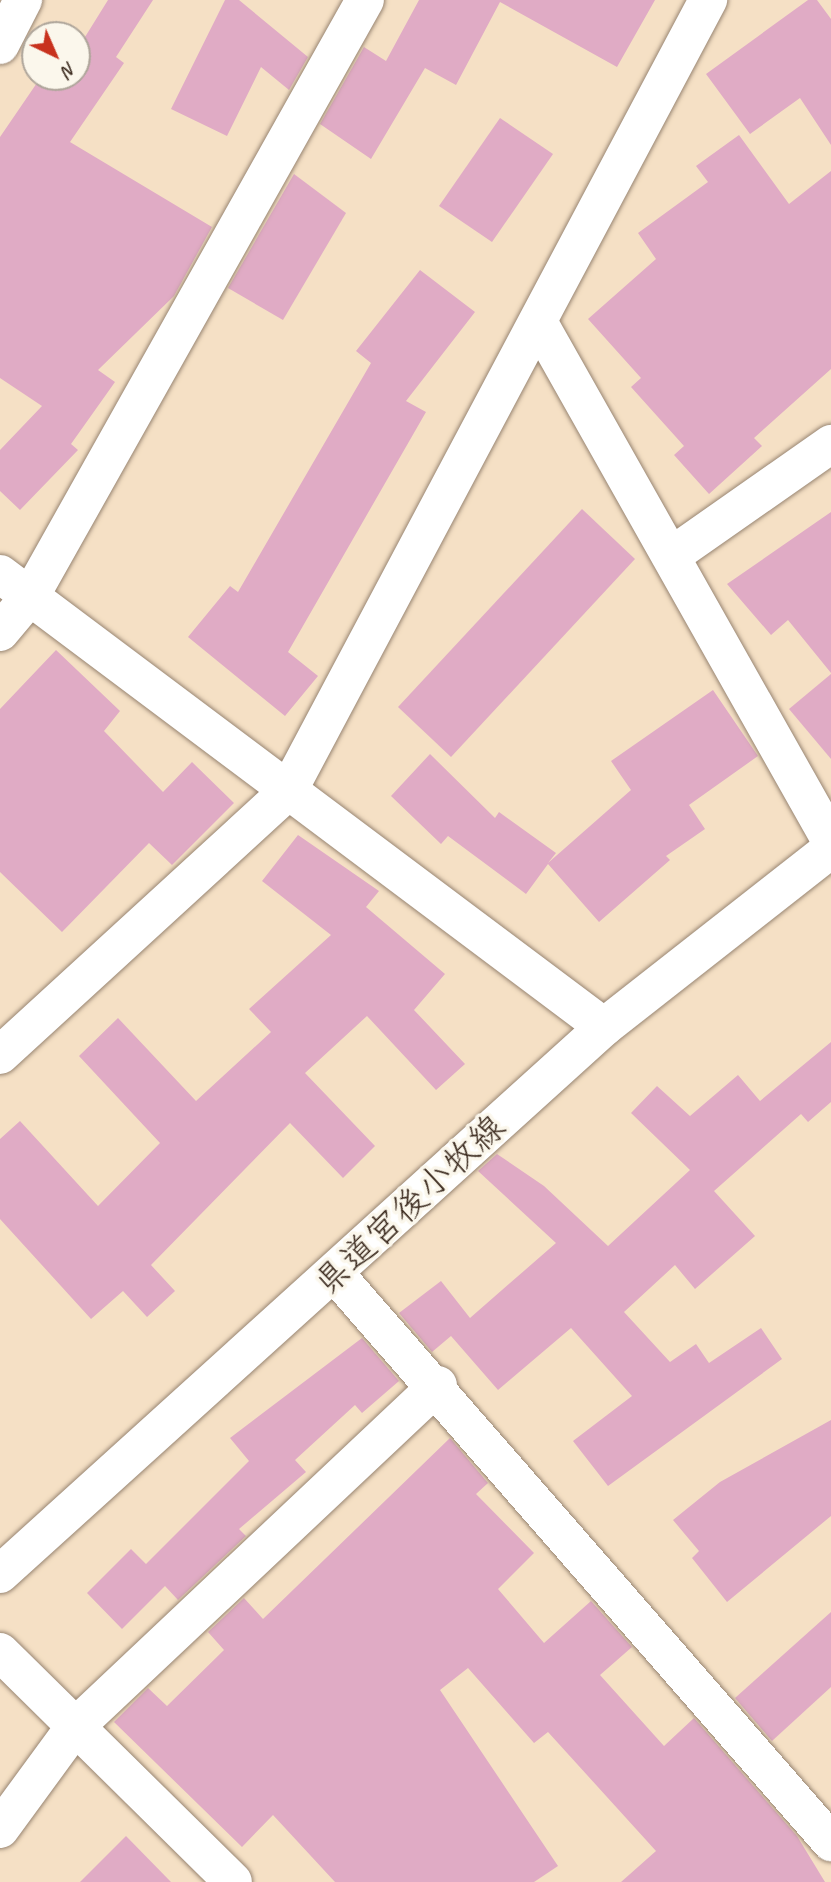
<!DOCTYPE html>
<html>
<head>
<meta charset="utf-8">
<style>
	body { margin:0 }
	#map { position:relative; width:831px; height:1882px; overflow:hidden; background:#f5e0c5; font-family:Caveat,"Klee One",sans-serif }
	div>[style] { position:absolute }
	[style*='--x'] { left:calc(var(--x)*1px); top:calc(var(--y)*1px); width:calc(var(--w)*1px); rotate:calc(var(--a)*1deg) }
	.building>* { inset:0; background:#e0abc5 }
	.roads { filter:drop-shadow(0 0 2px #988572) drop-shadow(0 0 2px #988572) }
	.street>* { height:38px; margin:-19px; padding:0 19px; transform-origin:19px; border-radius:19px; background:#fff }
	.secondary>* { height:38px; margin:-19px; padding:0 19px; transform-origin:19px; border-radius:19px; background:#fff }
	span { translate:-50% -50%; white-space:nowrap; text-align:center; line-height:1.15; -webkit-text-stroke:7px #fbf7ec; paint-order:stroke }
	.street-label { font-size:35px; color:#3b2a1e }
	.north { position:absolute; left:21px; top:21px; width:70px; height:70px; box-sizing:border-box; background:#fbf7ec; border:2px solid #aea59a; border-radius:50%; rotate:136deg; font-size:19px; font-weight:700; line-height:28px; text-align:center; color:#3b2a1e }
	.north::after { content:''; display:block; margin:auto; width:24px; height:32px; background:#c8321e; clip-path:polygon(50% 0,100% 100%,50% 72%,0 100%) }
</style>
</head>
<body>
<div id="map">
	<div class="building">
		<i style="clip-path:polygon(108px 0,153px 0,116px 57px,124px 63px,70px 142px,212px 227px,174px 296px,98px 370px,115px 382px,71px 444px,78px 450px,20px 510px,0 491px,0 450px,42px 406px,0 378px,0 137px,41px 77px,77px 77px,77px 35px,69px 35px,73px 29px,85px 37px)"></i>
		<i style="clip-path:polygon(225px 0,239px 0,308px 57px,289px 90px,261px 67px,227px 136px,171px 109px)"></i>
		<i style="clip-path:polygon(419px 0,655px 0,617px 67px,500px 2px,456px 85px,425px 68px,371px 159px,320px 124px,364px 47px,386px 61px)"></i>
		<i style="clip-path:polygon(808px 0,817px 0,831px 19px,831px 145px,800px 98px,750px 134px,706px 74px)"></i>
		<i style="clip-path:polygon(500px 118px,553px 154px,492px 242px,439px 206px)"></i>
		<i style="clip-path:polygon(739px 135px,789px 204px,831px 171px,831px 369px,754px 438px,762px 446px,709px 494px,674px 455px,684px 446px,631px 387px,641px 378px,588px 319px,656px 259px,638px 233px,708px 182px,696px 166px)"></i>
		<i style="clip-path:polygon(294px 174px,346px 213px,283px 320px,228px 288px)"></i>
		<i style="clip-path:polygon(420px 270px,475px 312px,406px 401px,426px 412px,288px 652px,318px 676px,285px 716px,188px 637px,230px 586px,238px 592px,371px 363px,356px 351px)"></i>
		<i style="clip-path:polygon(582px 509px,635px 559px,451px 757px,398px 707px)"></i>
		<i style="clip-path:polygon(831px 512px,831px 673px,788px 620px,771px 635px,727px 584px)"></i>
		<i style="clip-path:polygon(56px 650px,120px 711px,104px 731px,163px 792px,192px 762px,234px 803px,172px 865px,149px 843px,62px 932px,0 872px,0 709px)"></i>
		<i style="clip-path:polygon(831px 674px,831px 759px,789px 709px)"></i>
		<i style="clip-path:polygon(713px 690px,758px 756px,689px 805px,705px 829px,666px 856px,670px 860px,599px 922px,548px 864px,526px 894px,448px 836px,441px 844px,391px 796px,430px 754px,495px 818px,499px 812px,556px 853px,548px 863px,631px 790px,611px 761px)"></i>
		<i style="clip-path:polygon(298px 835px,379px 891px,366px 907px,445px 974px,414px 1010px,465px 1064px,436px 1090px,367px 1016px,305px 1073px,375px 1146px,343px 1178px,290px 1123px,151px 1265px,175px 1291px,147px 1317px,123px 1291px,91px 1319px,0 1219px,0 1139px,20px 1121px,98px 1206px,160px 1143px,79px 1056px,118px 1018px,196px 1101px,271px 1032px,249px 1009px,331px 935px,262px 881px)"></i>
		<i style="clip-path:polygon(831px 1042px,831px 1102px,808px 1122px,801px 1114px,714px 1191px,755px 1236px,695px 1289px,675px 1265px,624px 1312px,670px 1362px,696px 1344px,709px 1363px,761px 1328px,782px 1359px,608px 1486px,573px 1441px,632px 1396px,571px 1328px,498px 1390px,451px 1336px,432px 1352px,399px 1313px,441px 1281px,470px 1318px,556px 1243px,478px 1171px,497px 1154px,544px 1186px,608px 1246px,690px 1170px,631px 1113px,657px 1086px,690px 1116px,738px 1075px,760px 1101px)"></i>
		<i style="clip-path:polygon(362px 1338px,399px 1381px,362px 1413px,355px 1405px,295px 1460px,306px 1472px,239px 1529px,246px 1536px,178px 1600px,165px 1586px,122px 1629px,87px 1593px,131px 1549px,146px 1564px,249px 1461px,230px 1438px)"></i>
		<i style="clip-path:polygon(831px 1420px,831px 1516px,727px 1602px,692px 1558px,699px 1551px,673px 1520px,720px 1482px)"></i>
		<i style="clip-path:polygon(450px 1438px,488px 1483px,476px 1494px,534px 1553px,498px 1589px,544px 1643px,591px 1601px,632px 1647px,600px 1675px,664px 1746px,694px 1718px,797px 1836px,825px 1882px,621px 1882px,656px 1851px,548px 1732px,534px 1743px,468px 1668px,440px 1690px,558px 1866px,534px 1882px,335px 1882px,273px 1815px,242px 1847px,114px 1722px,148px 1688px,167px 1706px,224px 1650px,208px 1632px,244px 1598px,263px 1619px)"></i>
		<i style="clip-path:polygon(831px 1612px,831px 1687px,772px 1741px,735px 1698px)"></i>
		<i style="clip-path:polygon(126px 1836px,171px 1882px,80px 1882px)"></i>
	</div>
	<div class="roads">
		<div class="street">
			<i style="--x:0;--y:45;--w:51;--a:-62.9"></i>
			<i style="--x:540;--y:325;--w:592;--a:60.58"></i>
			<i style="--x:674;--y:554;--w:192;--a:-35"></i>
			<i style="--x:0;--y:574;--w:755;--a:36.87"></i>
			<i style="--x:0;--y:632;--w:48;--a:-50"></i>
			<i style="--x:31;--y:595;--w:682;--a:-60.69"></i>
			<i style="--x:0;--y:1055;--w:391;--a:-42.5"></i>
			<i style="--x:288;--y:791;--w:896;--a:-62.03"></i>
			<i style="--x:336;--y:1275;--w:753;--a:48.88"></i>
			<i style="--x:0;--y:1652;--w:327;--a:44.6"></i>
			<i style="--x:0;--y:1829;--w:125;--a:-53.8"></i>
			<i style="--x:74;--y:1728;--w:500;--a:-43.3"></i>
		</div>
		<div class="secondary">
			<i style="--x:0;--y:1574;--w:815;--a:-42.16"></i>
			<i style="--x:604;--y:1027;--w:288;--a:-38.1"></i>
		</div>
	</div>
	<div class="street-label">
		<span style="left:410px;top:1205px;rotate:-43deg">県道宮後小牧線</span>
	</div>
	<div class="north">N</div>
</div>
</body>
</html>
